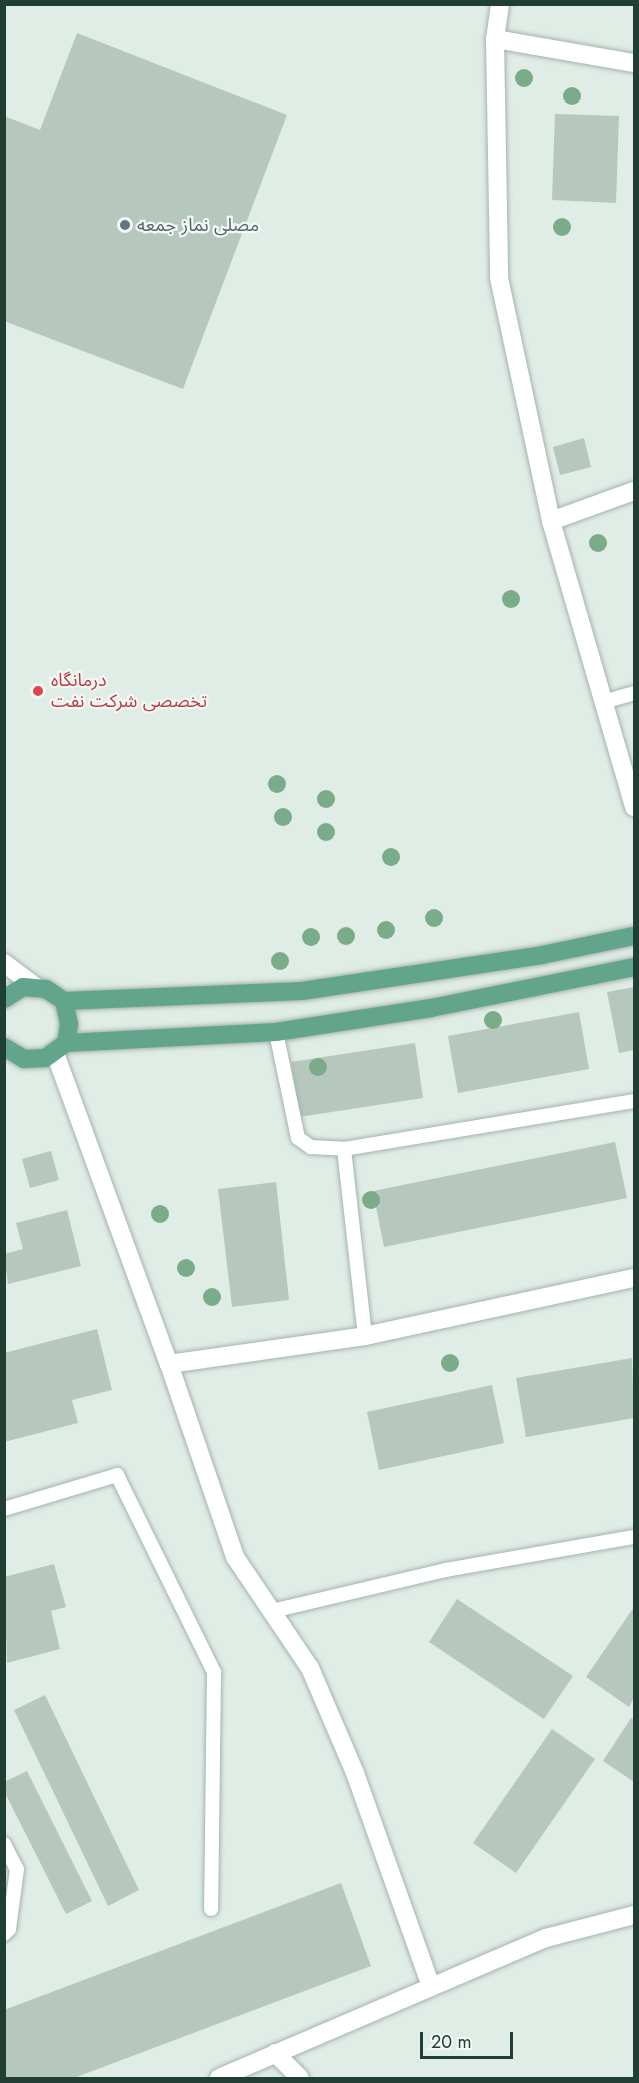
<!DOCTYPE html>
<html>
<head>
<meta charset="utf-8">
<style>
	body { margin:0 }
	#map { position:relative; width:639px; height:2083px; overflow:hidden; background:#e0ece6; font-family:Jost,"Noto Sans Arabic",sans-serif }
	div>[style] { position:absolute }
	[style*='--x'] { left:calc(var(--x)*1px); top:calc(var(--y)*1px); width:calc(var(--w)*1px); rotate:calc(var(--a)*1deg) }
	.building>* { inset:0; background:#b6c7be }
	.roads { filter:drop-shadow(0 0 2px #a3b4ad) drop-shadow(0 0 2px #a3b4ad) }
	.lane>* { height:14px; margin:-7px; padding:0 7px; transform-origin:7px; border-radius:7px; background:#fff }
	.street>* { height:18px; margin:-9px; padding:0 9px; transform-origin:9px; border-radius:9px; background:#fff }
	.primary>* { height:18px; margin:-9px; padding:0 9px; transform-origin:9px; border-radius:9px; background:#62a58c }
	.trees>* { width:18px; height:18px; margin:-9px; border-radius:50%; background:#7aac89 }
	.dots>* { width:16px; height:16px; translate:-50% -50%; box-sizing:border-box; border:3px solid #f1f9f4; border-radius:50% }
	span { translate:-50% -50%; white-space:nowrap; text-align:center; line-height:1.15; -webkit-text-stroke:4.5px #f1f9f4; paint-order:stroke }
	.worship-label { font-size:18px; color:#5b616d }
	.left { translate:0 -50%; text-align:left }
	.health-label { font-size:18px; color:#be3a42 }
	.frame { position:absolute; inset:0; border:6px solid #203e33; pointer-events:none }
	.scale { position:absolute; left:420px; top:2032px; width:93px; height:27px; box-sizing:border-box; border:3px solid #203e33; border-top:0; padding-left:8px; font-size:18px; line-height:21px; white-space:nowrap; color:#203e33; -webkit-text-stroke:4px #f1f9f4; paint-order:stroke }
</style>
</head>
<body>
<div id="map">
	<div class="building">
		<i style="clip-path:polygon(77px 33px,287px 115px,183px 389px,4px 321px,4px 116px,40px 130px)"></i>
		<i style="clip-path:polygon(555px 114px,619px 116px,616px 203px,552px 200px)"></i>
		<i style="clip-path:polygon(584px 438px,591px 467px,560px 475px,553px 447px)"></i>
		<i style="clip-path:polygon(634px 987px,634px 1050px,619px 1053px,607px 992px)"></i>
		<i style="clip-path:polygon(579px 1012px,589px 1069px,458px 1093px,448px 1036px)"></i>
		<i style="clip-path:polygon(415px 1043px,423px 1098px,299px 1117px,291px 1062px)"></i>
		<i style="clip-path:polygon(615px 1142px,627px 1198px,384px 1247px,373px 1191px)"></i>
		<i style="clip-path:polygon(51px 1151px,59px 1180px,30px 1188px,22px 1159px)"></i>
		<i style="clip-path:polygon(276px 1182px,289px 1300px,232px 1307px,218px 1189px)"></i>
		<i style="clip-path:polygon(67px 1210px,81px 1266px,8px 1284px,4px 1254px,23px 1249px,16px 1223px)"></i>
		<i style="clip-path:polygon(97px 1329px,112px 1390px,72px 1400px,78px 1423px,4px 1442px,4px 1353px)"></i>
		<i style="clip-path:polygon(632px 1358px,634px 1418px,526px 1437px,516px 1378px)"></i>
		<i style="clip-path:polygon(492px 1385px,504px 1443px,379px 1470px,367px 1412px)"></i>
		<i style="clip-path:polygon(54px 1564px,66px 1607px,51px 1611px,60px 1649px,7px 1663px,4px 1577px)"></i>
		<i style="clip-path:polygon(457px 1599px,573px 1676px,544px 1719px,429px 1642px)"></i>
		<i style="clip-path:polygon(634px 1607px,634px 1698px,629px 1707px,586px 1677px)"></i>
		<i style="clip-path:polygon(45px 1695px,139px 1890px,108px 1906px,14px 1710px)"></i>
		<i style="clip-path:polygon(631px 1718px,634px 1720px,634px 1782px,603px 1761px)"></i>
		<i style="clip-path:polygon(552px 1729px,595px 1759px,516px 1873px,473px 1843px)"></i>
		<i style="clip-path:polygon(27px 1771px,92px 1901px,66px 1914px,4px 1791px,4px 1782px)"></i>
		<i style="clip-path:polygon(341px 1883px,371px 1966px,74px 2078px,4px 2078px,4px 2010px)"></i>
	</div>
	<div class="roads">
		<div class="lane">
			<i style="--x:603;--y:702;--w:32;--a:-16"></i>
			<i style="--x:276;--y:1032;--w:108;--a:78.3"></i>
			<i style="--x:298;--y:1138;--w:16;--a:35"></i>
			<i style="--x:311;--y:1147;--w:33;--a:3"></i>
			<i style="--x:344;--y:1149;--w:294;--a:-9.4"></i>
			<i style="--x:344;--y:1149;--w:188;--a:83.6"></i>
			<i style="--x:4;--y:1509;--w:118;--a:-16.7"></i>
			<i style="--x:117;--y:1475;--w:220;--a:63.8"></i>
			<i style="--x:214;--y:1672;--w:237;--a:90.7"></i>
			<i style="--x:272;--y:1611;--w:179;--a:-13.3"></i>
			<i style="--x:446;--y:1570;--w:191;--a:-10"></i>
			<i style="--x:4;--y:1844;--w:28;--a:63"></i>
			<i style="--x:17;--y:1869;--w:61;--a:97.6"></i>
			<i style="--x:9;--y:1929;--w:7;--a:135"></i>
		</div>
		<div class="street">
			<i style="--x:500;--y:4;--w:35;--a:98"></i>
			<i style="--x:495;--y:39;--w:239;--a:89"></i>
			<i style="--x:499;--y:278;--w:249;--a:77.9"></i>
			<i style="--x:551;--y:521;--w:298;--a:73.8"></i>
			<i style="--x:495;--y:39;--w:141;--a:9.8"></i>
			<i style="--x:551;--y:521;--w:88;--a:-19.9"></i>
			<i style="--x:4;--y:963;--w:39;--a:37"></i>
			<i style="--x:55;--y:1053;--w:331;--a:69.9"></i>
			<i style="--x:169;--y:1364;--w:204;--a:71.1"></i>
			<i style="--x:235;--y:1557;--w:134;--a:56"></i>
			<i style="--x:310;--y:1668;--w:114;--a:66.8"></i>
			<i style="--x:355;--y:1773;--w:227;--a:70.4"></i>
			<i style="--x:169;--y:1364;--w:198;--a:-8.1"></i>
			<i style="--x:365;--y:1336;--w:275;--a:-12.2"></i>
			<i style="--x:275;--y:2053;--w:35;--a:45"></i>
			<i style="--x:219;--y:2078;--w:356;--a:-23.2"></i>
			<i style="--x:546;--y:1938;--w:91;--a:-14.6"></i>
		</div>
		<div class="primary">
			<i style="--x:4;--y:999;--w:22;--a:-32"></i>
			<i style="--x:23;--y:987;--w:23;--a:5"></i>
			<i style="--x:46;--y:989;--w:22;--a:34"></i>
			<i style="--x:64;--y:1001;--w:24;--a:78"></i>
			<i style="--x:69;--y:1024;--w:19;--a:99"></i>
			<i style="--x:66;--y:1043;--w:26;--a:144"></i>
			<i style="--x:45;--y:1058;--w:21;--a:177"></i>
			<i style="--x:24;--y:1059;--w:23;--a:-149"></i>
			<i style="--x:64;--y:1001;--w:238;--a:-2.4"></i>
			<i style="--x:302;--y:991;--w:243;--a:-8.5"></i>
			<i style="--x:542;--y:955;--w:94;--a:-11.7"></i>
			<i style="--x:66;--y:1043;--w:210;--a:-3"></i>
			<i style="--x:276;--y:1032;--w:157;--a:-8.8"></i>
			<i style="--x:431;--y:1008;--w:207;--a:-11.4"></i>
		</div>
	</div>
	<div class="trees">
		<i style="left:524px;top:78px"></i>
		<i style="left:572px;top:96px"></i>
		<i style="left:562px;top:227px"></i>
		<i style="left:598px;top:543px"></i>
		<i style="left:511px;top:599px"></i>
		<i style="left:277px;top:784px"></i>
		<i style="left:326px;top:799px"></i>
		<i style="left:283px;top:817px"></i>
		<i style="left:326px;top:832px"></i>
		<i style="left:391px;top:857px"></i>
		<i style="left:434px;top:918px"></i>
		<i style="left:386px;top:930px"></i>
		<i style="left:346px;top:936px"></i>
		<i style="left:311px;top:937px"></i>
		<i style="left:280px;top:961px"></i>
		<i style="left:493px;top:1020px"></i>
		<i style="left:318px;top:1067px"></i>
		<i style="left:371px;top:1200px"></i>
		<i style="left:160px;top:1214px"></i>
		<i style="left:186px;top:1268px"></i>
		<i style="left:212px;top:1297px"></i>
		<i style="left:450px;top:1363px"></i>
	</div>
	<div class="dots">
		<i style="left:125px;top:225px;background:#6b7280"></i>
		<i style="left:38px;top:691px;background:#e0444e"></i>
	</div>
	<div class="worship-label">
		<span class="left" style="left:137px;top:225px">مصلی نماز جمعه</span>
	</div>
	<div class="health-label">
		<span class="left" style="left:51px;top:691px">درمانگاه<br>تخصصی شرکت نفت</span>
	</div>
	<div class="frame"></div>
	<div class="scale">20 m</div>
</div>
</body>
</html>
